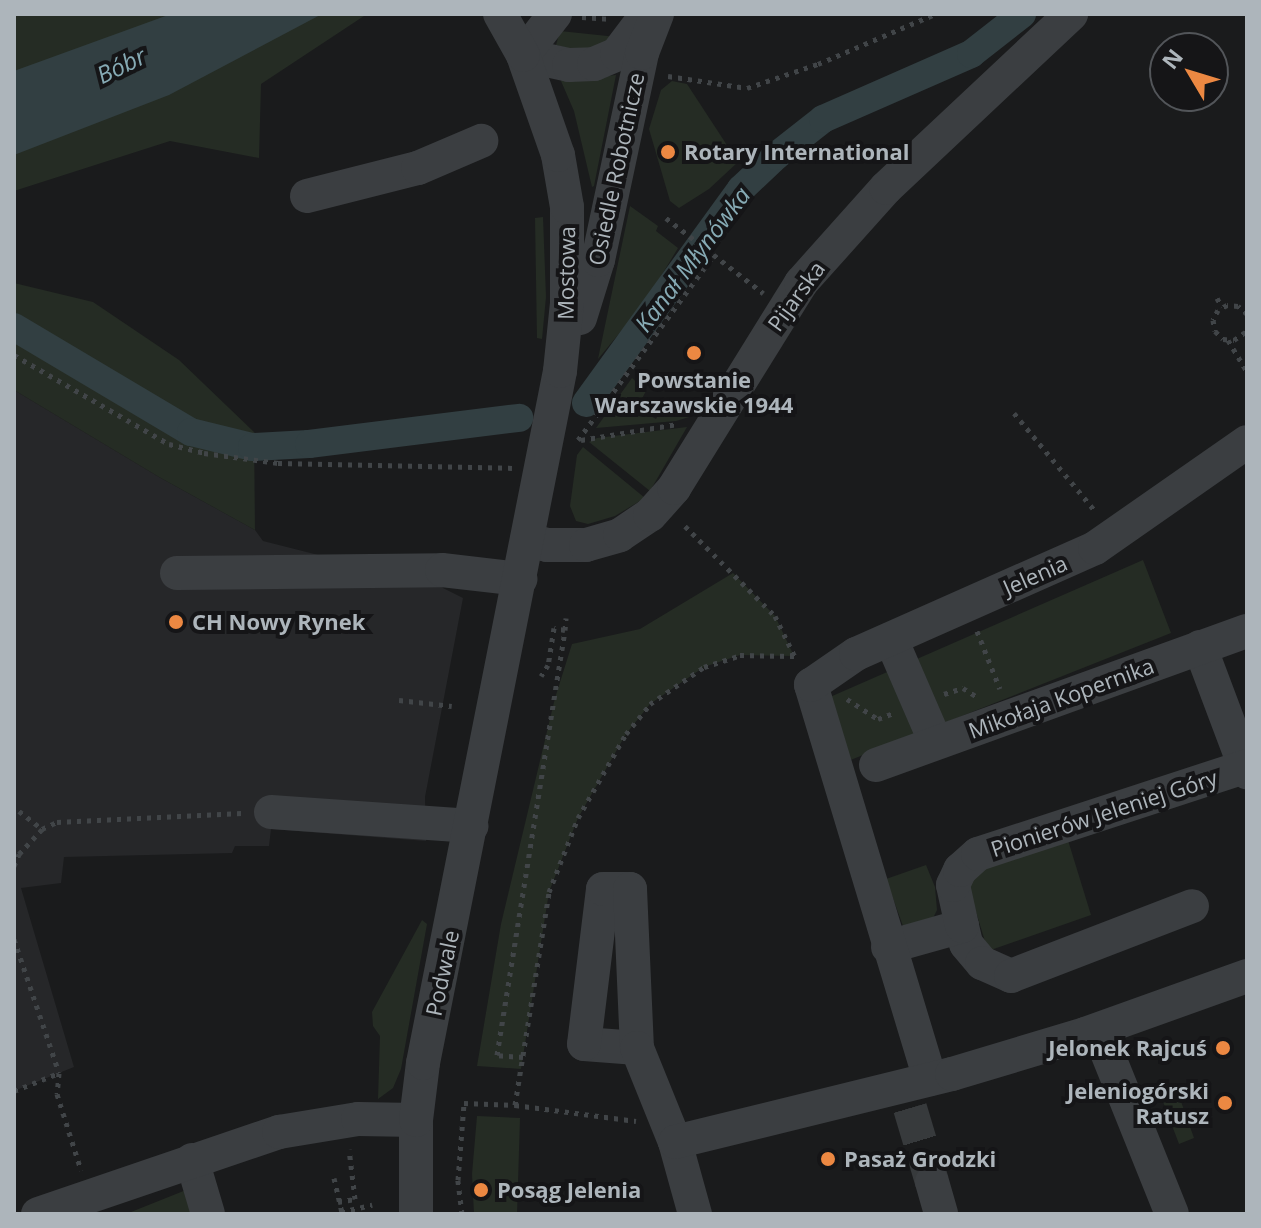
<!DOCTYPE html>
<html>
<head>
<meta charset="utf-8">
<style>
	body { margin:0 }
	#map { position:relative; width:1261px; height:1228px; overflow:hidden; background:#1a1b1c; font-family:"Open Sans",sans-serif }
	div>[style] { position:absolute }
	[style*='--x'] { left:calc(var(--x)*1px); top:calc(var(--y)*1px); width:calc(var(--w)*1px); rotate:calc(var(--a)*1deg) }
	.built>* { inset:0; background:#262729 }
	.green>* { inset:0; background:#252c24 }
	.water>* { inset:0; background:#323f42 }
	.canal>* { height:28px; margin:-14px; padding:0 14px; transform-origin:14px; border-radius:14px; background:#323f42 }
	.minor-tunnel>* { height:34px; margin-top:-17px; transform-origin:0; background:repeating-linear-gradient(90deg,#373a3c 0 34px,transparent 0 51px) }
	.path>* { height:5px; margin-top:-2.5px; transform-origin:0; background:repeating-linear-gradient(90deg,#414548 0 4px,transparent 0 10px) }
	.minor>* { height:34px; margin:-17px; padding:0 17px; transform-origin:17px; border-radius:17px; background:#3b3e41 }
	.dots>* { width:22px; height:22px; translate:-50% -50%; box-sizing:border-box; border:4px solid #151517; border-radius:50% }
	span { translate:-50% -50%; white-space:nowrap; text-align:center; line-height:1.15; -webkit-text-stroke:8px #151517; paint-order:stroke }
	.poi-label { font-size:22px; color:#adb5bb; font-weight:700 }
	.left { translate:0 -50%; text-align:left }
	.right { translate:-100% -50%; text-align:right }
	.street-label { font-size:22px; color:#adb5bb }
	.water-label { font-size:24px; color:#86aab4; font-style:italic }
	.frame { position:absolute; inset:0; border:16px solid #adb5bb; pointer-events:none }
	.north { position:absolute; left:1149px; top:32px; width:80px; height:80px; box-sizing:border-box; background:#151517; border:2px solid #525559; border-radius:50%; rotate:308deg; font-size:22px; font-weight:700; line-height:32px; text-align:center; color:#adb5bb }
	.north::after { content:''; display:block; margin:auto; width:28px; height:36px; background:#ec8842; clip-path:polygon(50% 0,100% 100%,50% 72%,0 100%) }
</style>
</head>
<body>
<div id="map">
	<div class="built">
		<i style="clip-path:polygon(14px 390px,159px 477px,255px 530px,263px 541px,437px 585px,463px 598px,425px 797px,426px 841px,271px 829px,269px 846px,235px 846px,232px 853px,64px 857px,61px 883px,21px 888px,74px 1067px,14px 1091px)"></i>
	</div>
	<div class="green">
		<i style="clip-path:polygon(14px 14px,367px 14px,261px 84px,259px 158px,170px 141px,14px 191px)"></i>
		<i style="clip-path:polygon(560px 31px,617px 37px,586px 53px,556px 45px)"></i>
		<i style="clip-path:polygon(616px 75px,594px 186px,592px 187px,574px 111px,561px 81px)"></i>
		<i style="clip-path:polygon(672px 81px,687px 84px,738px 162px,709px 189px,679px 208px,670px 201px,649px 129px,661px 90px)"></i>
		<i style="clip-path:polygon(630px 206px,658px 226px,656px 231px,678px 248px,646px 301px,598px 359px)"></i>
		<i style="clip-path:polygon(543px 217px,546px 297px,542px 339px,537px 338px,535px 218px)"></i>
		<i style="clip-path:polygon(14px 283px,93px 302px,179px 360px,254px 432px,255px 530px,159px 477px,14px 390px)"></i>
		<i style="clip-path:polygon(632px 378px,646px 391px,637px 408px,656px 419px,666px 402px,696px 415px,676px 421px,596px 428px)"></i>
		<i style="clip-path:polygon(687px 427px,650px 491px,589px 442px,597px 438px)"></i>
		<i style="clip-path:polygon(583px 447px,645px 498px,615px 516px,588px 524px,576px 521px,570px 506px,577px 455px)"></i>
		<i style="clip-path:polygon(1143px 560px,1171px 633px,848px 761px,830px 697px)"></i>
		<i style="clip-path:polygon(733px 573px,775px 616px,794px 656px,740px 655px,704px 667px,650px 704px,626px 734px,578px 818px,549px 892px,521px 1069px,477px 1066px,501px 924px,555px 698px,572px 644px,640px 629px)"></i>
		<i style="clip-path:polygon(1067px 837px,1091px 915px,988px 951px,968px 886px,981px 866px)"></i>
		<i style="clip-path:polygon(926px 865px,935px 887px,937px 910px,932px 920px,903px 926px,886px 879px)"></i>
		<i style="clip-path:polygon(422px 920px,427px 924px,401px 1069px,393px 1088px,378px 1099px,380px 1036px,373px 1026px,372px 1012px)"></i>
		<i style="clip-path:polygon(1178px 1093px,1194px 1138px,1179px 1144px,1162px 1099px)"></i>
		<i style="clip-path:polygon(477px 1116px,520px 1118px,517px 1214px,474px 1214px,472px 1174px)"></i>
		<i style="clip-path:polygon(191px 1188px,196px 1214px,126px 1214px)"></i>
	</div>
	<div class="water">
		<i style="clip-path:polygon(171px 14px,322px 14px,169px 95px,14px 155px,14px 71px)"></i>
	</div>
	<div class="canal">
		<i style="--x:14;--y:327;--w:206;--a:30.7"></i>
		<i style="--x:191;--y:432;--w:63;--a:13.8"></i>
		<i style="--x:252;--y:447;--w:57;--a:-3"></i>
		<i style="--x:309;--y:444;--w:212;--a:-7.1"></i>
		<i style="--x:586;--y:403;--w:264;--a:-54.1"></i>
		<i style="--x:741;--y:189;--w:48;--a:-43.3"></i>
		<i style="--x:776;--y:156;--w:60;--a:-38.2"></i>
		<i style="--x:823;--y:119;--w:162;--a:-23.7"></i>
		<i style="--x:971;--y:54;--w:65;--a:-38.1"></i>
	</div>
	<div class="minor-tunnel">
		<i style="--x:910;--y:1108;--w:77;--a:73.4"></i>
	</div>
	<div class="path">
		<i style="--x:582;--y:17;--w:26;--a:4"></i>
		<i style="--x:668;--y:76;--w:80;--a:8.6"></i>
		<i style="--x:747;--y:88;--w:75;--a:-18.7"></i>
		<i style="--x:818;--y:64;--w:127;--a:-23.1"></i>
		<i style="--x:666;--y:218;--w:123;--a:37.7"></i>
		<i style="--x:1217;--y:298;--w:10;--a:61"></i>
		<i style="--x:1247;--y:314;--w:12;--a:-138"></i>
		<i style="--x:1238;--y:306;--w:11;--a:-175"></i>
		<i style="--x:1227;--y:305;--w:10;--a:151"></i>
		<i style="--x:1218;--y:310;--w:11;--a:117"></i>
		<i style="--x:1213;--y:320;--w:11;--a:80"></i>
		<i style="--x:1215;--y:331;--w:11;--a:45"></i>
		<i style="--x:1223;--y:339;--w:11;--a:5"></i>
		<i style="--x:1234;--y:340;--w:16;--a:-35"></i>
		<i style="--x:1228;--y:340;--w:37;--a:59"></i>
		<i style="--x:14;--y:355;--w:179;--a:29.9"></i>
		<i style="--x:169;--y:444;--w:36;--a:14"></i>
		<i style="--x:204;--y:453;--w:75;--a:7.7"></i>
		<i style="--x:278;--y:463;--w:234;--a:1.2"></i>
		<i style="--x:1014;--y:413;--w:127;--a:50.4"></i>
		<i style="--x:578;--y:440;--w:230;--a:-53.7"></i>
		<i style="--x:581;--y:440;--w:98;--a:-9.4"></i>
		<i style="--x:685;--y:526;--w:127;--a:45"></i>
		<i style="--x:775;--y:616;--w:48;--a:64"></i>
		<i style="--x:565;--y:630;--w:12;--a:-85"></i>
		<i style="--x:977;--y:631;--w:62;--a:68.4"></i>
		<i style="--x:944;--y:694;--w:20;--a:-18"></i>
		<i style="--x:963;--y:688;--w:19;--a:32"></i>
		<i style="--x:847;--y:699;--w:37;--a:33"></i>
		<i style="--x:878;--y:719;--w:17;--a:-21"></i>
		<i style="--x:399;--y:700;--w:53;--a:6.5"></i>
		<i style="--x:19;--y:811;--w:29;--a:38"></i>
		<i style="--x:14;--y:866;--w:13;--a:-67"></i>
		<i style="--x:19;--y:854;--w:34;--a:-47"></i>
		<i style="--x:42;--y:829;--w:17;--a:-25"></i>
		<i style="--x:57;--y:822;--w:185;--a:-2.8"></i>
		<i style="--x:14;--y:939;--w:141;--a:71.4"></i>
		<i style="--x:59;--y:1073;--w:21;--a:95"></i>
		<i style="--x:57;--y:1094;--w:80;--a:72.5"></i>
		<i style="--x:523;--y:1057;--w:26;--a:-176"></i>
		<i style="--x:497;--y:1055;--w:430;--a:-80.9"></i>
		<i style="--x:565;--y:630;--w:11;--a:-170"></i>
		<i style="--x:554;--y:628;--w:37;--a:99"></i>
		<i style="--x:548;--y:665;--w:13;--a:122"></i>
		<i style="--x:14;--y:1091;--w:48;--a:-21.8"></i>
		<i style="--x:515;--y:1105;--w:216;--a:-80.9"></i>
		<i style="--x:549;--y:892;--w:79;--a:-68.6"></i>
		<i style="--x:578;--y:818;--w:97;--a:-60.3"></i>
		<i style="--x:626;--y:734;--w:38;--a:-51"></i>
		<i style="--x:650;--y:704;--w:65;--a:-34.4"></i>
		<i style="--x:704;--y:667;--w:38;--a:-18"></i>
		<i style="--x:740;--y:655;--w:54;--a:1.1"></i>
		<i style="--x:334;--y:1178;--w:37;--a:77"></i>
		<i style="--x:338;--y:1202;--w:17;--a:-10"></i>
		<i style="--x:355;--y:1199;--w:50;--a:-96.8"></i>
		<i style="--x:341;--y:1212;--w:32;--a:-13"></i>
		<i style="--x:462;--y:1214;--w:34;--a:-97"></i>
		<i style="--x:458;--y:1180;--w:77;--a:-85.5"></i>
		<i style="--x:464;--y:1103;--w:51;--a:2.2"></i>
		<i style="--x:515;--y:1105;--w:122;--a:7.5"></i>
	</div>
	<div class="minor">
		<i style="--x:523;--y:55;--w:47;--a:12.3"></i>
		<i style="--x:569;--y:65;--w:25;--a:-2"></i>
		<i style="--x:594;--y:64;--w:25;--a:-23"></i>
		<i style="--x:617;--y:54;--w:46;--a:-52.9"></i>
		<i style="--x:523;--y:55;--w:52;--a:-52"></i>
		<i style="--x:307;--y:196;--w:114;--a:-14.2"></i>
		<i style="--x:418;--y:168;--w:69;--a:-23.2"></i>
		<i style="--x:580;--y:318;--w:61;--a:-72.8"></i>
		<i style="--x:598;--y:260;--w:212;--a:-78"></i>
		<i style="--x:642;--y:53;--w:42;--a:-69"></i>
		<i style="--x:527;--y:540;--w:21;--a:14"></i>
		<i style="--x:547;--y:545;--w:39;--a:0"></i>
		<i style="--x:586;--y:545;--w:35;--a:-16"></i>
		<i style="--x:620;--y:535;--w:36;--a:-34"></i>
		<i style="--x:650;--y:515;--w:36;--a:-48"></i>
		<i style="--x:674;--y:488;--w:241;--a:-58.2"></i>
		<i style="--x:801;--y:283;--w:127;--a:-48.2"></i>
		<i style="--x:886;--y:188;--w:254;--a:-43.2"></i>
		<i style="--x:177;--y:573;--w:265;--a:-0.6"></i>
		<i style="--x:442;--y:570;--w:79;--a:6.6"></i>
		<i style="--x:891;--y:639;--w:113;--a:66.6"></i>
		<i style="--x:1200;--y:647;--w:134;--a:69.4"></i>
		<i style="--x:876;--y:765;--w:394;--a:-19.9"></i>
		<i style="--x:271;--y:812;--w:201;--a:4"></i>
		<i style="--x:962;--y:926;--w:18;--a:77"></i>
		<i style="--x:966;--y:944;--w:25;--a:50"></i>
		<i style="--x:982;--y:963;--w:32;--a:24"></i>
		<i style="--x:1011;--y:976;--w:194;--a:-21.1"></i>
		<i style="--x:888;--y:947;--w:77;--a:-15.8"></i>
		<i style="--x:962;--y:926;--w:42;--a:-102.4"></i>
		<i style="--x:953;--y:885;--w:17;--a:-65"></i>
		<i style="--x:960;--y:870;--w:24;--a:-42"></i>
		<i style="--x:978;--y:854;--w:283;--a:-18.1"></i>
		<i style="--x:1098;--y:1030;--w:198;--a:68.1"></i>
		<i style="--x:637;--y:1048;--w:53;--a:-175.7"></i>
		<i style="--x:584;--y:1044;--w:156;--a:-83"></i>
		<i style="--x:603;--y:889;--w:27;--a:0"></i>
		<i style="--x:630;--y:889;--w:159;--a:87.5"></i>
		<i style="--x:637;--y:1048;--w:101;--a:68"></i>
		<i style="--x:675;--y:1142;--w:75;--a:74.5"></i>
		<i style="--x:930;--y:1079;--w:412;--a:-106.8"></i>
		<i style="--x:811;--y:685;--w:55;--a:-34.6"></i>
		<i style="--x:856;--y:654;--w:261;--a:-23.9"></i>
		<i style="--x:1095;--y:548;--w:185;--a:-34.9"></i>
		<i style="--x:675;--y:1142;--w:285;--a:-13.8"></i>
		<i style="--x:952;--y:1074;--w:139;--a:-16.7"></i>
		<i style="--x:1085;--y:1034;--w:172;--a:-19.7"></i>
		<i style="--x:192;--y:1160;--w:56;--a:73.5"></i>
		<i style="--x:932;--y:1182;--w:33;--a:74"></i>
		<i style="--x:38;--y:1214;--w:255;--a:-18.8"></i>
		<i style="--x:279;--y:1132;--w:80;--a:-9.3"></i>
		<i style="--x:358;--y:1119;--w:58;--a:1"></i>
		<i style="--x:416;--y:1214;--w:94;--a:-90"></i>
		<i style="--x:416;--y:1120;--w:57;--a:-83"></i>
		<i style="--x:423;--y:1063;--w:705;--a:-78.8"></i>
		<i style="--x:560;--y:371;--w:68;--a:-84.1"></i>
		<i style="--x:567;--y:303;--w:96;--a:-90"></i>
		<i style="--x:567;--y:207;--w:53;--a:-99.8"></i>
		<i style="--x:558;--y:155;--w:106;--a:-109.3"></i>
		<i style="--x:523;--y:55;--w:47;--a:-119.3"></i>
	</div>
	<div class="dots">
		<i style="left:668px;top:152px;background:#ec8842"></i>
		<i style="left:694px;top:353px;background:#ec8842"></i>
		<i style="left:176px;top:622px;background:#ec8842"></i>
		<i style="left:1223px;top:1048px;background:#ec8842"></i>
		<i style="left:1225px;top:1103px;background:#ec8842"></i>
		<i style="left:828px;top:1159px;background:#ec8842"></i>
		<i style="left:481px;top:1190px;background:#ec8842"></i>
	</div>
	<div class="poi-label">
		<span class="left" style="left:684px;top:152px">Rotary International</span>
		<span style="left:694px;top:392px">Powstanie<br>Warszawskie 1944</span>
		<span class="left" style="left:192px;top:622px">CH Nowy Rynek</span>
		<span class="right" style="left:1207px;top:1048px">Jelonek Rajcuś</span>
		<span class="right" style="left:1209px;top:1103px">Jeleniogórski<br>Ratusz</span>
		<span class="left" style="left:844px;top:1159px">Pasaż Grodzki</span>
		<span class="left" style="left:497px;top:1190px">Posąg Jelenia</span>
	</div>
	<div class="street-label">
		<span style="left:616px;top:169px;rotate:-78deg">Osiedle Robotnicze</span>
		<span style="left:566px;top:273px;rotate:-89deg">Mostowa</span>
		<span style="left:796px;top:296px;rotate:-54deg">Pijarska</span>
		<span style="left:1035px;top:575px;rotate:-24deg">Jelenia</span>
		<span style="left:1061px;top:698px;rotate:-20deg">Mikołaja Kopernika</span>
		<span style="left:1104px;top:813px;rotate:-18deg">Pionierów Jeleniej Góry</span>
		<span style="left:442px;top:973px;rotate:-78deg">Podwale</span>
	</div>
	<div class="water-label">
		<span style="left:121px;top:65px;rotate:-26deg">Bóbr</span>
		<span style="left:692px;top:259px;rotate:-53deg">Kanał Młynówka</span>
	</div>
	<div class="frame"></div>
	<div class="north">N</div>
</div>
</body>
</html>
